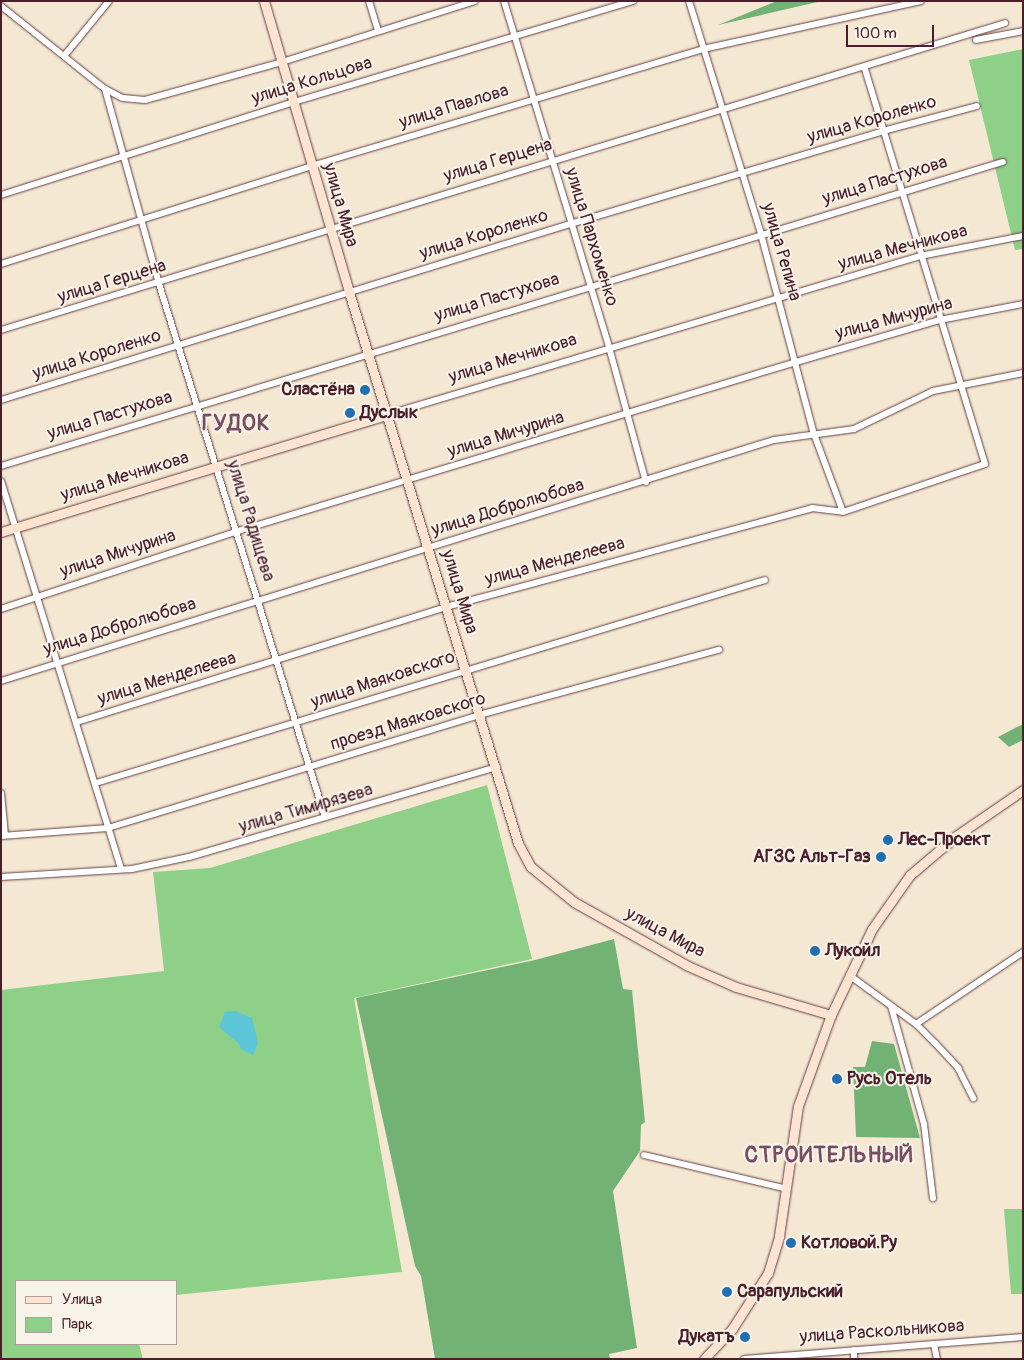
<!DOCTYPE html>
<html>
<head>
<meta charset="utf-8">
<style>
	body { margin:0 }
	#map { position:relative; width:1024px; height:1360px; overflow:hidden; background:#f4e8d2; font-family:Pangolin,sans-serif }
	div>[style] { position:absolute }
	[style*='--x'] { left:calc(var(--x)*1px); top:calc(var(--y)*1px); width:calc(var(--w)*1px); rotate:calc(var(--a)*1deg) }
	.green>* { inset:0; background:#8ed088 }
	.forest>* { inset:0; background:#72b274 }
	.water>* { inset:0; background:#5dc6d9 }
	.roads { filter:drop-shadow(0 0 1px #643d44) drop-shadow(0 0 1px #643d44) }
	.street>* { height:6px; margin:-3px; padding:0 3px; transform-origin:3px; border-radius:3px; background:#fff }
	.secondary>* { height:9px; margin:-4.5px; padding:0 4.5px; transform-origin:4.5px; border-radius:4.5px; background:#fde4d1 }
	.dots>* { width:14px; height:14px; translate:-50% -50%; box-sizing:border-box; border:2px solid #f7f3e8; border-radius:50% }
	span { translate:-50% -50%; white-space:nowrap; text-align:center; line-height:1.15; -webkit-text-stroke:4px #f7f3e8; paint-order:stroke }
	.street-label { font-size:18px; color:#4a1f2b }
	.poi-label { font-size:18px; color:#4a1f2b; font-weight:700 }
	.right { translate:-100% -50%; text-align:right }
	.left { translate:0 -50%; text-align:left }
	.district-label { font-size:22px; color:#764d61; font-weight:700; letter-spacing:1px }
	.frame { position:absolute; inset:0; border:2px solid #4a1f2b; pointer-events:none }
	.legend { position:absolute; left:15px; top:1280px; width:162px; height:65px; box-sizing:border-box; background:#f7f3e8; border:1px solid #b29e9c; margin:0; padding:6px 9px; list-style:none; font-size:15px; color:#4a1f2b }
	.legend li { display:flex; align-items:center; gap:10px; height:25px }
	.legend b { width:25px; border:1px solid #b29e9c }
	.scale { position:absolute; left:846px; top:25px; width:88px; height:22px; box-sizing:border-box; border:2px solid #4a1f2b; border-top:0; padding-left:6px; font-size:15px; line-height:18px; white-space:nowrap; color:#4a1f2b; -webkit-text-stroke:4px #f7f3e8; paint-order:stroke }
</style>
</head>
<body>
<div id="map">
	<div class="green">
		<i style="clip-path:polygon(1023px 49px,1023px 249px,1015px 250px,969px 60px)"></i>
		<i style="clip-path:polygon(487px 785px,532px 959px,354px 998px,402px 1272px,176px 1295px,176px 1281px,16px 1281px,16px 1344px,139px 1344px,143px 1359px,1px 1359px,1px 990px,164px 971px,153px 872px,210px 868px)"></i>
		<i style="clip-path:polygon(1004px 1209px,1023px 1209px,1023px 1294px,1011px 1294px)"></i>
	</div>
	<div class="forest">
		<i style="clip-path:polygon(777px 1px,822px 1px,718px 25px)"></i>
		<i style="clip-path:polygon(1023px 724px,1023px 740px,1009px 747px,998px 737px)"></i>
		<i style="clip-path:polygon(614px 939px,623px 989px,632px 990px,645px 1122px,641px 1125px,640px 1151px,613px 1191px,637px 1348px,609px 1354px,610px 1359px,435px 1359px,421px 1276px,415px 1266px,356px 998px,535px 960px)"></i>
		<i style="clip-path:polygon(872px 1041px,894px 1044px,920px 1138px,856px 1137px,853px 1067px,865px 1067px)"></i>
	</div>
	<div class="water">
		<i style="clip-path:polygon(235px 1011px,252px 1018px,258px 1043px,253px 1055px,241px 1049px,239px 1044px,219px 1027px,225px 1012px)"></i>
	</div>
	<div class="roads">
		<div class="street">
			<i style="--x:369;--y:1;--w:31;--a:73"></i>
			<i style="--x:504;--y:1;--w:362;--a:73.1"></i>
			<i style="--x:609;--y:347;--w:140;--a:74.7"></i>
			<i style="--x:689;--y:1;--w:244;--a:72.8"></i>
			<i style="--x:761;--y:234;--w:207;--a:75.2"></i>
			<i style="--x:814;--y:434;--w:83;--a:69.6"></i>
			<i style="--x:1;--y:6;--w:133;--a:38.6"></i>
			<i style="--x:105;--y:89;--w:20;--a:27"></i>
			<i style="--x:123;--y:98;--w:22;--a:5"></i>
			<i style="--x:145;--y:100;--w:142;--a:-15.5"></i>
			<i style="--x:282;--y:62;--w:202;--a:-17.5"></i>
			<i style="--x:976;--y:40;--w:48;--a:-10.8"></i>
			<i style="--x:64;--y:56;--w:71;--a:-50.7"></i>
			<i style="--x:105;--y:89;--w:202;--a:74.5"></i>
			<i style="--x:159;--y:284;--w:558;--a:72.7"></i>
			<i style="--x:1;--y:195;--w:307;--a:-17.6"></i>
			<i style="--x:294;--y:102;--w:354;--a:-16.6"></i>
			<i style="--x:1;--y:264;--w:325;--a:-17.5"></i>
			<i style="--x:311;--y:166;--w:409;--a:-16.6"></i>
			<i style="--x:703;--y:49;--w:223;--a:-12.4"></i>
			<i style="--x:1;--y:330;--w:1050;--a:-17"></i>
			<i style="--x:1;--y:400;--w:596;--a:-17.19"></i>
			<i style="--x:570;--y:224;--w:327;--a:-16.5"></i>
			<i style="--x:883;--y:131;--w:97;--a:-14.9"></i>
			<i style="--x:386;--y:415;--w:557;--a:-16.58"></i>
			<i style="--x:920;--y:256;--w:105;--a:-11"></i>
			<i style="--x:1;--y:466;--w:1047;--a:-16.88"></i>
			<i style="--x:1;--y:481;--w:405;--a:72.8"></i>
			<i style="--x:1;--y:609;--w:250;--a:-18.2"></i>
			<i style="--x:238;--y:531;--w:583;--a:-16.85"></i>
			<i style="--x:796;--y:362;--w:150;--a:-16.3"></i>
			<i style="--x:940;--y:320;--w:85;--a:-10.9"></i>
			<i style="--x:1;--y:681;--w:810;--a:-17.32"></i>
			<i style="--x:774;--y:440;--w:81;--a:-7.8"></i>
			<i style="--x:854;--y:429;--w:88;--a:-25.7"></i>
			<i style="--x:933;--y:391;--w:92;--a:-11.3"></i>
			<i style="--x:77;--y:722;--w:387;--a:-17.3"></i>
			<i style="--x:446;--y:607;--w:379;--a:-15.1"></i>
			<i style="--x:812;--y:508;--w:31;--a:7"></i>
			<i style="--x:843;--y:512;--w:150;--a:-18.7"></i>
			<i style="--x:985;--y:464;--w:414;--a:-106.9"></i>
			<i style="--x:96;--y:783;--w:699;--a:-16.88"></i>
			<i style="--x:1;--y:793;--w:42;--a:84.6"></i>
			<i style="--x:1;--y:836;--w:107;--a:-4.3"></i>
			<i style="--x:108;--y:828;--w:388;--a:-16.9"></i>
			<i style="--x:479;--y:715;--w:249;--a:-15.2"></i>
			<i style="--x:1;--y:877;--w:131;--a:-3.5"></i>
			<i style="--x:132;--y:869;--w:58;--a:-11.9"></i>
			<i style="--x:189;--y:857;--w:321;--a:-16.3"></i>
			<i style="--x:849;--y:975;--w:83;--a:36.2"></i>
			<i style="--x:916;--y:1024;--w:28;--a:45"></i>
			<i style="--x:936;--y:1044;--w:33;--a:47"></i>
			<i style="--x:958;--y:1068;--w:34;--a:63"></i>
			<i style="--x:891;--y:1006;--w:123;--a:74.4"></i>
			<i style="--x:924;--y:1124;--w:75;--a:83.1"></i>
			<i style="--x:916;--y:1024;--w:129;--a:-33.9"></i>
			<i style="--x:644;--y:1155;--w:144;--a:13.3"></i>
			<i style="--x:934;--y:1344;--w:15;--a:79"></i>
			<i style="--x:854;--y:1350;--w:9;--a:90"></i>
			<i style="--x:744;--y:1359;--w:280;--a:-4.5"></i>
		</div>
		<div class="secondary">
			<i style="--x:264;--y:1;--w:303;--a:73.7"></i>
			<i style="--x:349;--y:292;--w:576;--a:72.95"></i>
			<i style="--x:518;--y:843;--w:27;--a:62"></i>
			<i style="--x:531;--y:867;--w:55;--a:39.1"></i>
			<i style="--x:574;--y:902;--w:131;--a:29.3"></i>
			<i style="--x:688;--y:966;--w:52;--a:23.6"></i>
			<i style="--x:736;--y:987;--w:99;--a:16.4"></i>
			<i style="--x:1;--y:532;--w:402;--a:-16.9"></i>
			<i style="--x:704;--y:1359;--w:41;--a:-47"></i>
			<i style="--x:732;--y:1329;--w:67;--a:-57.3"></i>
			<i style="--x:768;--y:1273;--w:39;--a:-73"></i>
			<i style="--x:779;--y:1236;--w:131;--a:-81.7"></i>
			<i style="--x:798;--y:1106;--w:97;--a:-70.1"></i>
			<i style="--x:831;--y:1015;--w:95;--a:-64.5"></i>
			<i style="--x:872;--y:929;--w:66;--a:-54.9"></i>
			<i style="--x:910;--y:875;--w:60;--a:-40.3"></i>
			<i style="--x:956;--y:836;--w:81;--a:-34.5"></i>
		</div>
	</div>
	<div class="dots">
		<i style="left:365px;top:390px;background:#1f6fb2"></i>
		<i style="left:350px;top:413px;background:#1f6fb2"></i>
		<i style="left:888px;top:840px;background:#1f6fb2"></i>
		<i style="left:881px;top:857px;background:#1f6fb2"></i>
		<i style="left:815px;top:951px;background:#1f6fb2"></i>
		<i style="left:837px;top:1079px;background:#1f6fb2"></i>
		<i style="left:791px;top:1243px;background:#1f6fb2"></i>
		<i style="left:727px;top:1292px;background:#1f6fb2"></i>
		<i style="left:745px;top:1337px;background:#1f6fb2"></i>
	</div>
	<div class="street-label">
		<span style="left:312px;top:81px;rotate:-17deg">улица Кольцова</span>
		<span style="left:454px;top:107px;rotate:-17deg">улица Павлова</span>
		<span style="left:872px;top:120px;rotate:-16deg">улица Короленко</span>
		<span style="left:498px;top:161px;rotate:-17deg">улица Герцена</span>
		<span style="left:885px;top:181px;rotate:-17deg">улица Пастухова</span>
		<span style="left:340px;top:205px;rotate:74deg">улица Мира</span>
		<span style="left:484px;top:235px;rotate:-17deg">улица Короленко</span>
		<span style="left:591px;top:237px;rotate:73deg">улица Пархоменко</span>
		<span style="left:903px;top:248px;rotate:-15deg">улица Мечникова</span>
		<span style="left:781px;top:252px;rotate:74deg">улица Репина</span>
		<span style="left:112px;top:282px;rotate:-17deg">улица Герцена</span>
		<span style="left:497px;top:298px;rotate:-17deg">улица Пастухова</span>
		<span style="left:894px;top:319px;rotate:-15deg">улица Мичурина</span>
		<span style="left:97px;top:355px;rotate:-17deg">улица Короленко</span>
		<span style="left:513px;top:359px;rotate:-17deg">улица Мечникова</span>
		<span style="left:110px;top:416px;rotate:-17deg">улица Пастухова</span>
		<span style="left:506px;top:435px;rotate:-17deg">улица Мичурина</span>
		<span style="left:125px;top:477px;rotate:-17deg">улица Мечникова</span>
		<span style="left:508px;top:508px;rotate:-17deg">улица Добролюбова</span>
		<span style="left:250px;top:521px;rotate:73deg">улица Радищева</span>
		<span style="left:118px;top:554px;rotate:-18deg">улица Мичурина</span>
		<span style="left:555px;top:562px;rotate:-15deg">улица Менделеева</span>
		<span style="left:459px;top:592px;rotate:73deg">улица Мира</span>
		<span style="left:120px;top:627px;rotate:-17deg">улица Добролюбова</span>
		<span style="left:167px;top:679px;rotate:-17deg">улица Менделеева</span>
		<span style="left:383px;top:680px;rotate:-18deg">улица Маяковского</span>
		<span style="left:408px;top:722px;rotate:-17deg">проезд Маяковского</span>
		<span style="left:306px;top:809px;rotate:-16deg">улица Тимирязева</span>
		<span style="left:665px;top:933px;rotate:28deg">улица Мира</span>
		<span style="left:882px;top:1332px;rotate:-4deg">улица Раскольникова</span>
	</div>
	<div class="poi-label">
		<span class="right" style="left:355px;top:390px">Сластёна</span>
		<span class="left" style="left:360px;top:413px">Дуслык</span>
		<span class="left" style="left:898px;top:840px">Лес-Проект</span>
		<span class="right" style="left:871px;top:857px">АГЗС Альт-Газ</span>
		<span class="left" style="left:825px;top:951px">Лукойл</span>
		<span class="left" style="left:847px;top:1079px">Русь Отель</span>
		<span class="left" style="left:801px;top:1243px">Котловой.Ру</span>
		<span class="left" style="left:737px;top:1292px">Сарапульский</span>
		<span class="right" style="left:735px;top:1337px">Дукатъ</span>
	</div>
	<div class="district-label">
		<span style="left:236px;top:424px">ГУДОК</span>
		<span style="left:829px;top:1156px">СТРОИТЕЛЬНЫЙ</span>
	</div>
	<div class="frame"></div>
	<ul class="legend">
	<li><b style="height:6px;background:#fde4d1"></b>Улица</li>
	<li><b style="height:14px;background:#8ed088"></b>Парк</li>
	</ul>
	<div class="scale">100 m</div>
</div>
</body>
</html>
